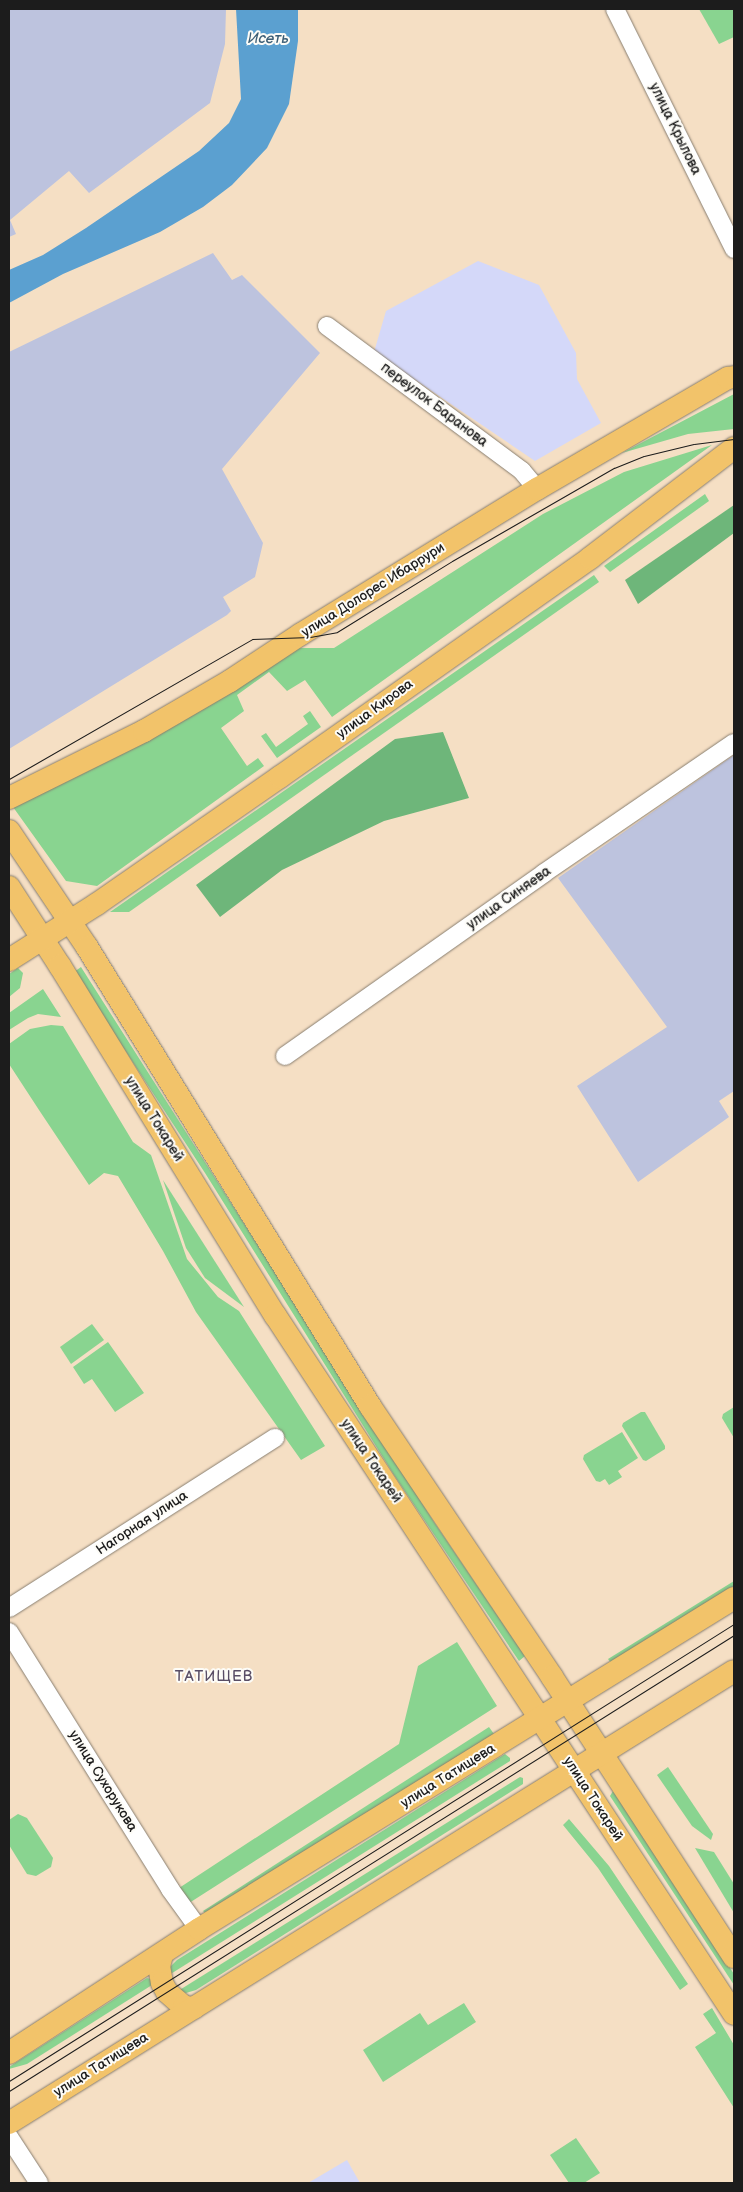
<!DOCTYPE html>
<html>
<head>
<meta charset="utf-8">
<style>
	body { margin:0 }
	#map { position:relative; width:743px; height:2192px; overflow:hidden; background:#f5dfc4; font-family:"Balsamiq Sans",sans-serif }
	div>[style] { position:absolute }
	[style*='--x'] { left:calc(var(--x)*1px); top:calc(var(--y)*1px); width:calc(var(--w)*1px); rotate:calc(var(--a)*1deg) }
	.built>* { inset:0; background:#d4d8f9 }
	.industrial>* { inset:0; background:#bdc3de }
	.green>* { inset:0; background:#89d490 }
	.forest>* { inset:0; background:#6eb67a }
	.water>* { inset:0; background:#5ba0d0 }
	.roads { filter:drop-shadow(0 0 1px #887e70) drop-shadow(0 0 1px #887e70) }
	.minor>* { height:18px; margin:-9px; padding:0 9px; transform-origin:9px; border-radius:9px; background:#fff }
	.major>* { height:22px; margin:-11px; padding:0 11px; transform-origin:11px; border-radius:11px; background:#f2c36a }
	.tram>* { height:1px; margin:-0.5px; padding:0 0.5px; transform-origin:0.5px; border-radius:0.5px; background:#1c1c1c }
	span { translate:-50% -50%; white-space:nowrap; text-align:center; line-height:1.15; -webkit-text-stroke:4px #fdfcf7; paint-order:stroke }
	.street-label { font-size:14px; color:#1c1c1c }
	.water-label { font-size:15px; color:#3c5e76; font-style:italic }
	.neighbourhood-label { font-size:15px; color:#594d65; letter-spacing:1px }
	.frame { position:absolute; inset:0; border:10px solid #1c1c1c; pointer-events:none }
</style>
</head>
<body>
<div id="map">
	<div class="built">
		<i style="clip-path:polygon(478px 261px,539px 285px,576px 353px,577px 379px,601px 423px,535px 461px,374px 352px,386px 311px)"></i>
		<i style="clip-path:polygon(347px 2160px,360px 2183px,308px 2183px)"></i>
	</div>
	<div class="industrial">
		<i style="clip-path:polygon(11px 9px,226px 9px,225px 44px,210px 103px,89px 193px,69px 171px,10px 220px,16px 234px,9px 237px,9px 11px)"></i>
		<i style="clip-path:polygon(213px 253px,232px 280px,242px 275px,320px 353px,222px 469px,263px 543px,255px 577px,223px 597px,231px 611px,227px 615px,9px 749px,9px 352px)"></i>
		<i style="clip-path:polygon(734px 755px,734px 1091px,719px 1101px,729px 1117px,638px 1182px,577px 1086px,667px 1027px,558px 878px)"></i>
	</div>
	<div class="green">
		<i style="clip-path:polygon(699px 9px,734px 9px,734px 37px,719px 44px)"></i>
		<i style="clip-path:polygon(734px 394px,734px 429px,688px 434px,622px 453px)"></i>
		<i style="clip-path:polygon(712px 445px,332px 717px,305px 680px,287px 691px,269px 672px,237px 695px,244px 711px,221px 728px,247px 766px,258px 758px,264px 766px,97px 886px,66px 881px,13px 807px,294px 648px,334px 648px,543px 514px,624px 472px)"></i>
		<i style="clip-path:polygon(705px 494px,709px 501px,610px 572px,604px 566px)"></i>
		<i style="clip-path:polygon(594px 575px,599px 582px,129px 912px,110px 912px)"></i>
		<i style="clip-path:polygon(310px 711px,321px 727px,277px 758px,261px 736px,266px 733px,276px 747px,308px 724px,303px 716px)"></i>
		<i style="clip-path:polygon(81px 967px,434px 1522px,525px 1656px,519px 1661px,394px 1475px,205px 1173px,74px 972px)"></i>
		<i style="clip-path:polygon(18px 968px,23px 973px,20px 988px,9px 997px,9px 974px)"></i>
		<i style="clip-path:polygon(43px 989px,61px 1017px,38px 1014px,28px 1018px,9px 1030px,9px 1013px)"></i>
		<i style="clip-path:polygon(51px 1025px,63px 1026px,133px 1142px,151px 1155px,187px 1259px,218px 1297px,239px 1311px,325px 1446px,301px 1460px,196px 1312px,163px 1251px,118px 1176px,104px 1173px,89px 1185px,39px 1110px,9px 1064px,9px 1044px,30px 1029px)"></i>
		<i style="clip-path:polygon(163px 1180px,244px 1307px,205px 1278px,186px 1248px)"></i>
		<i style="clip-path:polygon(92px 1324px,104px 1340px,71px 1364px,60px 1347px)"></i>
		<i style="clip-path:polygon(108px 1342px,144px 1393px,115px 1412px,92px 1379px,84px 1384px,73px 1367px)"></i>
		<i style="clip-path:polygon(734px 1407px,734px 1438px,722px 1418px,723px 1414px)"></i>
		<i style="clip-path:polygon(641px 1412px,645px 1412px,665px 1446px,665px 1449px,646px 1461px,643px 1460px,622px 1426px,623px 1423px)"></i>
		<i style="clip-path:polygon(622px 1432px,638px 1458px,618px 1471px,622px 1477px,609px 1485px,605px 1479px,600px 1482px,596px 1481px,583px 1459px,584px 1455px)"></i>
		<i style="clip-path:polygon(734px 1581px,734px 1586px,611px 1663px,608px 1659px)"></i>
		<i style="clip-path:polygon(457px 1642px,497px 1706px,186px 1905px,176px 1890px,399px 1744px,418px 1666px)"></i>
		<i style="clip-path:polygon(489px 1727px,494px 1734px,205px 1913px,203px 1911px)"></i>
		<i style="clip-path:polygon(505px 1754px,510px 1758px,510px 1761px,169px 1975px,170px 1967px,177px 1960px)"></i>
		<i style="clip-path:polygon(668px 1767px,713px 1834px,711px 1840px,692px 1826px,657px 1775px)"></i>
		<i style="clip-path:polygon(520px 1777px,523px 1778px,523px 1784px,196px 1990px,186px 1993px,178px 1991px)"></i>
		<i style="clip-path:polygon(613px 1791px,734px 1974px,734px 1985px,610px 1796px)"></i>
		<i style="clip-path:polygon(18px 1814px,27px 1818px,53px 1858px,51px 1867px,36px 1876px,27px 1874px,9px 1845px,9px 1820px)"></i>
		<i style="clip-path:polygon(569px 1819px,609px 1866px,688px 1984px,680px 1990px,598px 1868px,563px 1825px)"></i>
		<i style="clip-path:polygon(695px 1848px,714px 1852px,734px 1884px,734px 1913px)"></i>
		<i style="clip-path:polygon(147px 1978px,151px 1979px,152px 1985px,27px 2064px,9px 2069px,9px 2067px)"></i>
		<i style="clip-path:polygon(464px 2003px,476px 2022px,383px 2082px,363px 2050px,420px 2013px,428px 2025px)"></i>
		<i style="clip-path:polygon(712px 2008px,734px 2045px,734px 2108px,695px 2047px,716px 2033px,703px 2014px)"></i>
		<i style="clip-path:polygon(576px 2138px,600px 2173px,584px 2183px,569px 2183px,550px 2155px)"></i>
	</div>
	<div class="forest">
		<i style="clip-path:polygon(734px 505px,734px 533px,638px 604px,625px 580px)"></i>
		<i style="clip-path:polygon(443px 732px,469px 798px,384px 821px,282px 870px,220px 917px,196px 885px,395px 739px)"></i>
	</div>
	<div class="water">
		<i style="clip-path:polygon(236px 9px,298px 9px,298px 41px,289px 104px,267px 148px,232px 185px,203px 207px,160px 232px,63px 274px,9px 303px,9px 270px,43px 255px,86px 228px,199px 151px,229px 123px,241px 99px)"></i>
	</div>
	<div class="roads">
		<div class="minor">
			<i style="--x:615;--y:9;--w:268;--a:63.6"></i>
			<i style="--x:327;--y:326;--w:243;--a:36.6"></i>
			<i style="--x:522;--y:471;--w:23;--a:50"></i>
			<i style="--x:285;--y:1056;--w:317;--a:-35.2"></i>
			<i style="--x:544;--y:873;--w:230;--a:-34.4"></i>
			<i style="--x:9;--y:1608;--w:316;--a:-32.6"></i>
			<i style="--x:9;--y:1632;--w:303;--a:57.9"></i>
			<i style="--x:170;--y:1889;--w:49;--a:54.1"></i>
			<i style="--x:9;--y:2137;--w:55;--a:56.9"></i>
		</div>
		<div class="major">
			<i style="--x:9;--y:798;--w:151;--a:-26.4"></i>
			<i style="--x:144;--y:731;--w:99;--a:-30.2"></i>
			<i style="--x:230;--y:681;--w:85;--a:-33.5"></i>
			<i style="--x:301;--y:634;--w:277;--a:-31.6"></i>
			<i style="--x:537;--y:489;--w:221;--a:-30.2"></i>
			<i style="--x:728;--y:378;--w:6;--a:-9"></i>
			<i style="--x:9;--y:831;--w:140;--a:56.1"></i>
			<i style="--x:87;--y:947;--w:539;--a:58.34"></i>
			<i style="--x:370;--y:1406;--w:326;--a:56.1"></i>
			<i style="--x:552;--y:1677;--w:334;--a:57"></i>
			<i style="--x:9;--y:887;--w:94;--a:57.2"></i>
			<i style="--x:60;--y:966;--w:410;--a:58.4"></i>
			<i style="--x:275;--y:1315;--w:836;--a:56.71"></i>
			<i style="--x:9;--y:960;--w:104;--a:-32.5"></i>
			<i style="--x:97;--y:904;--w:223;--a:-34.8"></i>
			<i style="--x:280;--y:777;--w:380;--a:-35.2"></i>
			<i style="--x:590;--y:558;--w:181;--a:-37.4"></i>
			<i style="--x:162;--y:1955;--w:11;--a:105"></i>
			<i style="--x:159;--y:1966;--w:17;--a:80"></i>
			<i style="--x:162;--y:1983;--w:10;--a:61"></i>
			<i style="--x:167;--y:1992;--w:23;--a:41"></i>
			<i style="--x:184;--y:2007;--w:10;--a:6"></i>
			<i style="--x:9;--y:2053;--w:227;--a:-33.1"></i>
			<i style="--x:199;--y:1929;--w:629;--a:-31.74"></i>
			<i style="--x:9;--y:2123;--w:854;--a:-31.94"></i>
		</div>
	</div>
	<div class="tram">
		<i style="--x:9;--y:779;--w:280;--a:-29.9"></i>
		<i style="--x:252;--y:639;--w:58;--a:-2"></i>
		<i style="--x:310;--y:637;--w:27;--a:-10"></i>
		<i style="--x:337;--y:632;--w:135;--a:-31.7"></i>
		<i style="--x:452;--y:561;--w:187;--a:-29.9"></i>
		<i style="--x:614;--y:468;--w:32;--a:-22"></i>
		<i style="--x:644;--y:456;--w:51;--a:-13.5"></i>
		<i style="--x:694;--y:444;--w:40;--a:-7.1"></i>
		<i style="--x:9;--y:2081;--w:857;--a:-32.23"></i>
		<i style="--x:9;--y:2091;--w:856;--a:-32.17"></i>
	</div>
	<div class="street-label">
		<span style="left:675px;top:129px;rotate:64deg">улица Крылова</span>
		<span style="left:434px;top:405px;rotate:37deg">переулок Баранова</span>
		<span style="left:373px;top:590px;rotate:-32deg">улица Долорес Ибаррури</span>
		<span style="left:375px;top:709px;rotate:-36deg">улица Кирова</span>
		<span style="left:509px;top:898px;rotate:-35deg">улица Синяева</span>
		<span style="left:154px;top:1119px;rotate:58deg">улица Токарей</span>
		<span style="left:371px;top:1461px;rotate:56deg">улица Токарей</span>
		<span style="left:142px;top:1523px;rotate:-33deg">Нагорная улица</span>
		<span style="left:448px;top:1776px;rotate:-32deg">улица Татищева</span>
		<span style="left:103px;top:1781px;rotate:58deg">улица Сухорукова</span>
		<span style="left:593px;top:1799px;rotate:57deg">улица Токарей</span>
		<span style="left:101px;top:2065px;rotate:-32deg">улица Татищева</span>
	</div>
	<div class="water-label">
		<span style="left:268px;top:39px">Исеть</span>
	</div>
	<div class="neighbourhood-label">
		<span style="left:214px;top:1677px">ТАТИЩЕВ</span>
	</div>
	<div class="frame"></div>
</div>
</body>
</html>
